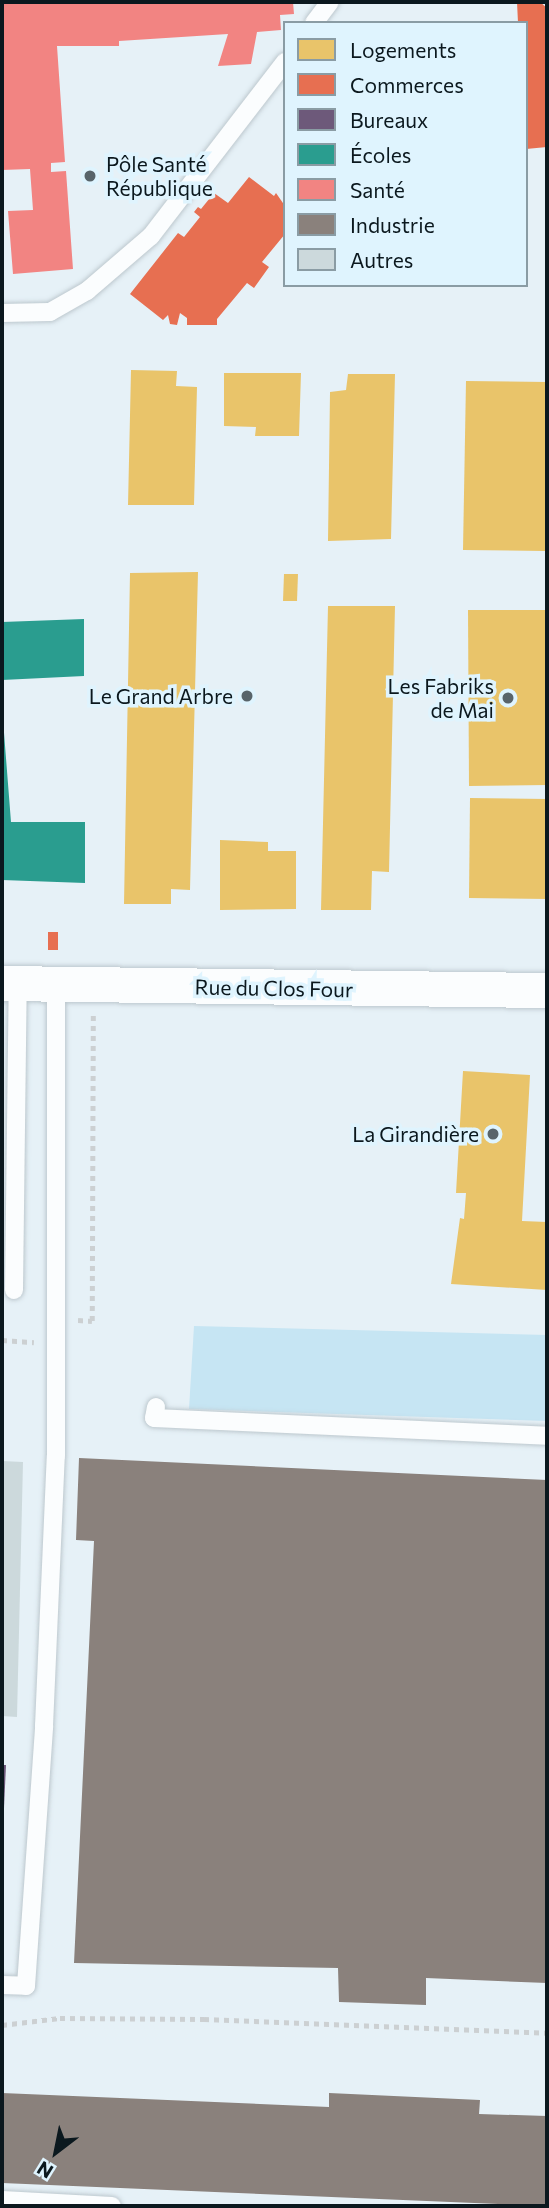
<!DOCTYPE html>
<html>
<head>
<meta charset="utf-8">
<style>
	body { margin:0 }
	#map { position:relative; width:549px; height:2208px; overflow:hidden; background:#e6f1f7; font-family:Commissioner,sans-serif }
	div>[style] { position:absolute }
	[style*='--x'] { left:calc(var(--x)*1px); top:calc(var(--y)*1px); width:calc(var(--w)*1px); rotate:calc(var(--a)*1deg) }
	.green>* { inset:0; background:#c6e5f3 }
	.homes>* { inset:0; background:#e9c46a }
	.shops>* { inset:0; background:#e76f51 }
	.offices>* { inset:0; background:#6d597a }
	.schools>* { inset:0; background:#2a9d8f }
	.health>* { inset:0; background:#f28482 }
	.industry>* { inset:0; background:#8a817c }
	.building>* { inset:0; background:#ccd9dc }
	.path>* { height:4.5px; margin-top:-2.25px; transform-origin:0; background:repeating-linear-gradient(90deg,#ccd0d2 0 5px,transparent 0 10px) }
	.roads { filter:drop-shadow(0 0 2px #bdc8ce) drop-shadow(0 0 2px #bdc8ce) }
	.service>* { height:18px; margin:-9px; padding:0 9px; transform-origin:9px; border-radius:9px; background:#fbfdfe }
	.minor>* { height:35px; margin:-17.5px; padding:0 17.5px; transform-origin:17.5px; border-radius:17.5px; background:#fbfdfe }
	.dots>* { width:19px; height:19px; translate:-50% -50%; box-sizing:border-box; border:4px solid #dff4fe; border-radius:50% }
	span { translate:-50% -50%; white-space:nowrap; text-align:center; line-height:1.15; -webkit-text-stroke:7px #dff4fe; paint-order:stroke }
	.poi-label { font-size:21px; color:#0b181e }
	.left { translate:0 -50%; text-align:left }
	.right { translate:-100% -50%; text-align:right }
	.street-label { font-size:21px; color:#0b181e }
	.frame { position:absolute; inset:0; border:4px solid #0b181e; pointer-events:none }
	.legend { position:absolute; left:283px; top:21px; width:245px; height:266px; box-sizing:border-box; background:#dff4fe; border:2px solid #8a9ca4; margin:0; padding:9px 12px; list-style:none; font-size:21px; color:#0b181e }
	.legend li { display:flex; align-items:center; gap:14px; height:35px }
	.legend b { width:35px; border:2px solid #8a9ca4 }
	.north { position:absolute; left:21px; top:2117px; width:70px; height:70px; -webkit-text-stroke:5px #dff4fe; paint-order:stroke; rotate:212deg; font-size:19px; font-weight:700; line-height:28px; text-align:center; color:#0b181e }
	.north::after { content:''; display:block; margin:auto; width:24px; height:32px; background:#0b181e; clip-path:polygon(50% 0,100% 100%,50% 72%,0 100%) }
</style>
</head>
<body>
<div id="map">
	<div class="green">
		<i style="clip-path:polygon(194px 1326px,547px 1335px,547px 1421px,189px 1409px)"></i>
	</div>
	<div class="homes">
		<i style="clip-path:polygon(131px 370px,177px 371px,176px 386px,197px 387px,194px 505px,128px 505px)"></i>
		<i style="clip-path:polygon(224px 373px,301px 373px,299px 436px,255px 436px,256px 427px,224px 426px)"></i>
		<i style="clip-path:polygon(348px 374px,395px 374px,391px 539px,328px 541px,330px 392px,346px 390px)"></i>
		<i style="clip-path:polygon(466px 381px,547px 382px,545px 551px,463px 550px)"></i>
		<i style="clip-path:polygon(198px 572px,190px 890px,171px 889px,171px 904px,124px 904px,130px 573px)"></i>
		<i style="clip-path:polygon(284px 574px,298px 574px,297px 601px,283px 601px)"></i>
		<i style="clip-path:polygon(328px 606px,395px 606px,389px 872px,372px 871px,371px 910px,321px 910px)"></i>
		<i style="clip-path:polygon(468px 610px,547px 610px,547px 785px,469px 786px)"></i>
		<i style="clip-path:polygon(470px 798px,547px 799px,547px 899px,469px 898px)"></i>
		<i style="clip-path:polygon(220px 840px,268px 842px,268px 851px,296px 851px,296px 909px,220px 910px)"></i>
		<i style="clip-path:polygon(463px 1071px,530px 1075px,522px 1221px,547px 1222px,547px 1290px,451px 1284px,460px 1218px,464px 1219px,466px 1193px,456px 1193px)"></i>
	</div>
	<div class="shops">
		<i style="clip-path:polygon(517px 2px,540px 2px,547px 8px,547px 147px,526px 149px,526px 23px,518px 23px)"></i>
		<i style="clip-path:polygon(249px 177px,274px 196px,276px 193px,285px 206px,285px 234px,262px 262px,269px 267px,254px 288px,247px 283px,217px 319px,217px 325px,187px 325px,187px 318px,180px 313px,177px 325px,170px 324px,168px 315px,163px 320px,130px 294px,178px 233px,184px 237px,200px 217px,194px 212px,198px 207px,201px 209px,214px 193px,228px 203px)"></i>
		<i style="clip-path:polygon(48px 932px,58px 932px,58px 950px,48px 950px)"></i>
	</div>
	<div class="offices">
		<i style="clip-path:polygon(2px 1765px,6px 1765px,4px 1808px,2px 1808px)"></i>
	</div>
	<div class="schools">
		<i style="clip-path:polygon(84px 619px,84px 676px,2px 680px,2px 622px)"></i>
		<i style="clip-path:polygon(2px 707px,11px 822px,85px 822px,85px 883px,2px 880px)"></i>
	</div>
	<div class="health">
		<i style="clip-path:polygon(2px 2px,293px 2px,294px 14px,280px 15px,281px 30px,257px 32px,251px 64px,218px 66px,228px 34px,119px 41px,119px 46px,57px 46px,65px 162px,51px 163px,51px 172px,66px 171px,73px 269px,13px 274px,8px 211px,33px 210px,30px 169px,2px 170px)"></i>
	</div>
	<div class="industry">
		<i style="clip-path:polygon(79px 1458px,547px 1480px,547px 1983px,426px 1978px,426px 2005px,339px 2002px,338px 1968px,74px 1963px,94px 1541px,76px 1540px)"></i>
		<i style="clip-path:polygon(2px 2093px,329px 2107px,329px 2093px,480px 2100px,479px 2114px,547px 2116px,547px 2206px,2px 2183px)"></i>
	</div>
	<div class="building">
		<i style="clip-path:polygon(2px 1461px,23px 1462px,17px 1717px,2px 1716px)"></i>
	</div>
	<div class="path">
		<i style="--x:78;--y:1320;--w:14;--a:4"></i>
		<i style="--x:92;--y:1321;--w:306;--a:-89.8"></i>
		<i style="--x:2;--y:1340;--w:32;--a:4"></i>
		<i style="--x:2;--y:2025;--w:58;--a:-6.9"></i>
		<i style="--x:60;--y:2018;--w:144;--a:0.4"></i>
		<i style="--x:204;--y:2019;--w:343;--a:2.3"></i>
	</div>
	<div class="roads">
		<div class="service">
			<i style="--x:314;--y:23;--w:26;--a:-53"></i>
			<i style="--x:2;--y:313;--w:48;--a:-1.2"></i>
			<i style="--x:50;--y:312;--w:43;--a:-29.6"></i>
			<i style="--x:87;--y:291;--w:84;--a:-40.7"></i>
			<i style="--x:151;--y:236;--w:220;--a:-52.4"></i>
			<i style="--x:14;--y:1290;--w:307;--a:-89.3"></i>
			<i style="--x:156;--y:1407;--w:11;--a:100"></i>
			<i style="--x:154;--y:1418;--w:393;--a:2.6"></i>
			<i style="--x:2;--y:1985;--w:24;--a:2"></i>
			<i style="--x:26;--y:1986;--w:261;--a:-86"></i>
			<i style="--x:44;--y:1726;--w:270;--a:-87.5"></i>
			<i style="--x:56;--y:1456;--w:473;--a:-90"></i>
			<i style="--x:2;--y:2200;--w:110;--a:3.1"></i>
		</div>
		<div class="minor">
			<i style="--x:2;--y:983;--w:545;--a:0.74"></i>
		</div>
	</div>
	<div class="dots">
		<i style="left:90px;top:176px;background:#58646a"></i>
		<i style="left:247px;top:696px;background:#58646a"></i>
		<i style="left:508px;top:698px;background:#58646a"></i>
		<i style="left:493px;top:1134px;background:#58646a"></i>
	</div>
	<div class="poi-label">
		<span class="left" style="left:106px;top:176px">Pôle Santé<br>République</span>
		<span class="right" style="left:494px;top:698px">Les Fabriks<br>de Mai</span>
		<span class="right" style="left:233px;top:696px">Le Grand Arbre</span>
		<span class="right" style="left:479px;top:1134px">La Girandière</span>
	</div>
	<div class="street-label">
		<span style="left:274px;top:988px;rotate:1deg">Rue du Clos Four</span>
	</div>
	<div class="frame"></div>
	<ul class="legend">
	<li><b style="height:19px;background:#e9c46a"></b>Logements</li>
	<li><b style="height:19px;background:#e76f51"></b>Commerces</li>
	<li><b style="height:19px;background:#6d597a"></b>Bureaux</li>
	<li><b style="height:19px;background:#2a9d8f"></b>Écoles</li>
	<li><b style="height:19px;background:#f28482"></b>Santé</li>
	<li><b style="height:19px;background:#8a817c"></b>Industrie</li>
	<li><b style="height:19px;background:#ccd9dc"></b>Autres</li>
	</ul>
	<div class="north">N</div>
</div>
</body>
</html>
